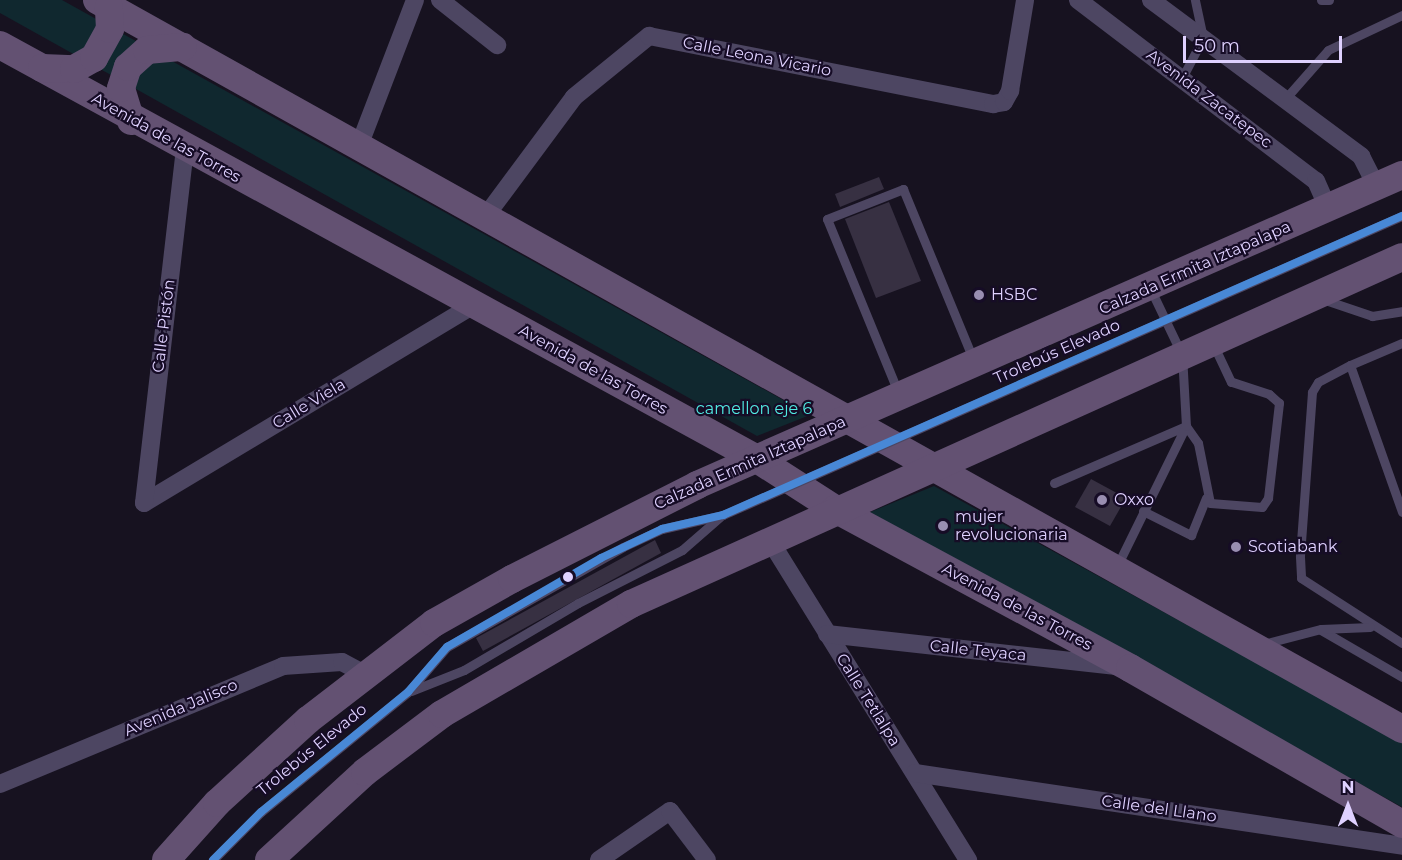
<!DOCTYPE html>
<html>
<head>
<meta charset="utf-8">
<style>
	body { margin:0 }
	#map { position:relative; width:1402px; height:860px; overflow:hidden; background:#171220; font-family:Montserrat,sans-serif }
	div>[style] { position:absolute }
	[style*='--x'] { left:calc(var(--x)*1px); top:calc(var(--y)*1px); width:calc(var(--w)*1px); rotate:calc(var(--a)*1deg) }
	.green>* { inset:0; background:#10282f }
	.building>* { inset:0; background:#373042 }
	.lane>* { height:9px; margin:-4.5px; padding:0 4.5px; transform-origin:4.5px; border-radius:4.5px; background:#4d4662 }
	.street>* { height:18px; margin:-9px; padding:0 9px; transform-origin:9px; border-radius:9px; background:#4d4662 }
	.primary>* { height:28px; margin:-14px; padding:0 14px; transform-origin:14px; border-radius:14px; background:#635172 }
	.lane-bridge>* { height:9px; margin:-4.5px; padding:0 4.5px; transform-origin:4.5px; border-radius:4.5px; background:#4d4662 }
	.bus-1>* { height:8px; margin:-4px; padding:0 4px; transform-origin:4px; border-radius:4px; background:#4888d6 }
	.dots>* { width:16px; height:16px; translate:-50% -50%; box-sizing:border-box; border:3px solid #160c26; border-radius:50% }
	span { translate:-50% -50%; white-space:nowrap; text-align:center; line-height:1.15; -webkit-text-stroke:4.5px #160c26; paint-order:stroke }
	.street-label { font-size:16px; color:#dfd1ff }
	.poi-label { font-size:16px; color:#dfd1ff }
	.left { translate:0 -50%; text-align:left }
	.park-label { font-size:16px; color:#51ebe3 }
	.north { position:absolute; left:1318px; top:776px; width:60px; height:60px; -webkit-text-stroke:4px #160c26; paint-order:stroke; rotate:0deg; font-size:16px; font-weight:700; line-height:24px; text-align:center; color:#dfd1ff }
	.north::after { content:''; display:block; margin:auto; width:21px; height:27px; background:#dfd1ff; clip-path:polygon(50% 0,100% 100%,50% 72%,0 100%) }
	.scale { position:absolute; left:1183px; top:36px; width:159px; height:27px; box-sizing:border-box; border:3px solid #dfd1ff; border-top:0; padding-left:8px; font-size:18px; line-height:21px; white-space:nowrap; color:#dfd1ff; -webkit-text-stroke:4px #160c26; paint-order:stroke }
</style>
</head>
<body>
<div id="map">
	<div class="green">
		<i style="clip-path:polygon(0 0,62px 0,810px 415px,757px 436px,0 13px)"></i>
		<i style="clip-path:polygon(934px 486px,1402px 743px,1402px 807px,868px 513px)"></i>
	</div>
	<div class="building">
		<i style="clip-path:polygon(879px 177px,884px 189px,840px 207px,835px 194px)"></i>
		<i style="clip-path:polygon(889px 202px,921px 281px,876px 298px,845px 219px)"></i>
		<i style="clip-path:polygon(1091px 479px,1126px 498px,1110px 526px,1075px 507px)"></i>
		<i style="clip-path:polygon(655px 540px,661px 553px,483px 651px,476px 638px)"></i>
	</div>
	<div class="lane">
		<i style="--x:1321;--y:0;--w:8;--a:0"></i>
		<i style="--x:1182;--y:78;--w:45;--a:-62.3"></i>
		<i style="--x:1203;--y:38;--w:39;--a:-102"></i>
		<i style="--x:1285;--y:99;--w:65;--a:-48.7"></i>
		<i style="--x:1328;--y:50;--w:82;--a:-25.3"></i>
		<i style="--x:1325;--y:300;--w:50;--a:18.8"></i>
		<i style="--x:1372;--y:316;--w:30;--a:-9"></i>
		<i style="--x:1402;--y:343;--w:56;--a:157.1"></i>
		<i style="--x:1350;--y:365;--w:36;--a:152"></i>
		<i style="--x:1318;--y:382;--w:12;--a:121"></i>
		<i style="--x:1312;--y:392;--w:165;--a:94.2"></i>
		<i style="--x:1300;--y:557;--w:21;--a:87"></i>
		<i style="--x:1301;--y:578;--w:120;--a:32.8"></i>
		<i style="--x:1350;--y:365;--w:156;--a:70.5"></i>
		<i style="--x:898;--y:392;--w:187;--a:-112.3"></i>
		<i style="--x:827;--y:219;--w:82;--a:-21.5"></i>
		<i style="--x:903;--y:189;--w:186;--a:67.6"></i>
		<i style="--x:1054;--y:483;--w:144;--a:-23.4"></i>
		<i style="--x:1186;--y:426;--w:21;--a:55"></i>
		<i style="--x:1198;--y:443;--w:61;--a:78.7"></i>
		<i style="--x:1210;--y:503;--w:52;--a:4.4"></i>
		<i style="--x:1262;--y:507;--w:11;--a:-56"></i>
		<i style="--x:1268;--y:498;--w:96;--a:-83.4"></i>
		<i style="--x:1279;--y:403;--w:13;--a:-138"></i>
		<i style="--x:1269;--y:394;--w:40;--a:-162"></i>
		<i style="--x:1231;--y:382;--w:42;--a:-115.3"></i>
		<i style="--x:1143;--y:511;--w:54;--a:26.6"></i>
		<i style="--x:1191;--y:535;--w:40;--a:-68"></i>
		<i style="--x:1117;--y:566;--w:156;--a:-63.8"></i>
		<i style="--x:1186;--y:426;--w:71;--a:-93.2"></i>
		<i style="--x:1182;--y:355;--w:74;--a:-115.5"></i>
		<i style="--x:1321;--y:630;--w:94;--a:30.1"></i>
		<i style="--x:1263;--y:644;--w:60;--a:-14.5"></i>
		<i style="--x:1321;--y:629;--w:49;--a:-2.3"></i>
		<i style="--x:411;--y:691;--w:57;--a:-21.6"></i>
		<i style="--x:464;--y:670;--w:132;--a:-30.4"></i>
		<i style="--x:578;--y:603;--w:117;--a:-27"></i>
		<i style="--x:682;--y:550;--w:52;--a:-41.1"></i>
		<i style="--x:213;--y:860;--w:68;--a:-45"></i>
		<i style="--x:261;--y:812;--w:190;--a:-39.2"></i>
		<i style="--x:408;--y:692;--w:60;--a:-49.1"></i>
		<i style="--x:447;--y:647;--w:202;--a:-29.6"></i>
		<i style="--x:623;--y:547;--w:43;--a:-24.8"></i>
		<i style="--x:662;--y:529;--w:63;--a:-12.9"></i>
	</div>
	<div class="street">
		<i style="--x:440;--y:0;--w:73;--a:38.3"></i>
		<i style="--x:1078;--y:0;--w:299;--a:37.3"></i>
		<i style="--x:1316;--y:181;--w:30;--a:66"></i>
		<i style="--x:1151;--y:0;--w:262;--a:36.6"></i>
		<i style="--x:1361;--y:156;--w:34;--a:63"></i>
		<i style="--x:359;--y:146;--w:156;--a:-69"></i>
		<i style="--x:485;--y:217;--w:149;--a:-53.4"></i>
		<i style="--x:574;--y:97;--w:97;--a:-39.1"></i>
		<i style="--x:649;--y:36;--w:351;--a:11.2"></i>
		<i style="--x:993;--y:104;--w:11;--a:-10"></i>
		<i style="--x:1004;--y:102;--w:13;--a:-61"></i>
		<i style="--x:1010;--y:91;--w:92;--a:-80.6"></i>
		<i style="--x:144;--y:503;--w:385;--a:-31"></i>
		<i style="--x:144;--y:503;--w:356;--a:-83.4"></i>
		<i style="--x:769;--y:539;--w:378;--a:58.2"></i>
		<i style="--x:827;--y:634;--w:291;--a:6.3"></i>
		<i style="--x:915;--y:773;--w:492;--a:8.5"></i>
		<i style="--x:0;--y:784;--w:307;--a:-22.6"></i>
		<i style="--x:283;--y:666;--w:59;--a:-3.9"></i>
		<i style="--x:342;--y:662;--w:26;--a:28"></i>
		<i style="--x:599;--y:860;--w:86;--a:-34.6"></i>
		<i style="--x:670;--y:811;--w:61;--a:52.9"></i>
	</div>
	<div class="primary">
		<i style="--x:97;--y:0;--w:1495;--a:29.19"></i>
		<i style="--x:0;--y:45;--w:863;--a:28.67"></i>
		<i style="--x:757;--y:459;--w:93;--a:32.7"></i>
		<i style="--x:835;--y:509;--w:335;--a:28.3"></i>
		<i style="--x:1130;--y:668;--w:314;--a:29.8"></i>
		<i style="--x:42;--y:68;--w:32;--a:2"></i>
		<i style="--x:74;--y:69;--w:23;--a:-29"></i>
		<i style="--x:94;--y:58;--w:33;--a:-61"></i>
		<i style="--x:110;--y:29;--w:22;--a:-93"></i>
		<i style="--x:131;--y:121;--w:34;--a:-107"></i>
		<i style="--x:121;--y:88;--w:22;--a:-72"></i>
		<i style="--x:128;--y:67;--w:25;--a:-42"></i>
		<i style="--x:147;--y:50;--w:36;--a:-5"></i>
		<i style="--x:166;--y:860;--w:76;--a:-48.2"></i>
		<i style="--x:217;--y:803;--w:123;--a:-42.4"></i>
		<i style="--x:308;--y:720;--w:159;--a:-37.6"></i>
		<i style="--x:434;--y:623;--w:90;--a:-29.4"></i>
		<i style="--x:512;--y:579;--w:208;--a:-26.9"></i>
		<i style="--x:697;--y:485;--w:770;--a:-23.74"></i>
		<i style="--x:269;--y:860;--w:130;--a:-42.5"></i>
		<i style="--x:365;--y:772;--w:96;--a:-37"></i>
		<i style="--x:442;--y:714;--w:219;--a:-30.2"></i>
		<i style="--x:631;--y:604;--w:845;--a:-24.23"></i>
	</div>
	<div class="lane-bridge">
		<i style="--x:723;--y:515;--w:742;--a:-23.77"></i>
	</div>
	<div class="bus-1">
		<i style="--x:213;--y:860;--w:68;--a:-45"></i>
		<i style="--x:261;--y:812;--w:190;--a:-39.2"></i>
		<i style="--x:408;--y:692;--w:60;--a:-49.1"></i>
		<i style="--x:447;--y:647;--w:178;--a:-30"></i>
		<i style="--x:601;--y:558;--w:68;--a:-25.4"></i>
		<i style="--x:662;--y:529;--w:63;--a:-12.9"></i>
		<i style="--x:723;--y:515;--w:742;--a:-23.77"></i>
	</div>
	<div class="dots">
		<i style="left:979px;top:295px;background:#998eb1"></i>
		<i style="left:1102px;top:500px;background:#998eb1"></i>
		<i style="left:943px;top:526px;background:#998eb1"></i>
		<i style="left:1236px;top:547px;background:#998eb1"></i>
		<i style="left:568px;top:577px;background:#dfd1ff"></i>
	</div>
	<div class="street-label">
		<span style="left:757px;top:57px;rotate:11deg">Calle Leona Vicario</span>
		<span style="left:1209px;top:99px;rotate:37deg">Avenida Zacatepec</span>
		<span style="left:166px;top:138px;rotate:29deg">Avenida de las Torres</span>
		<span style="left:1195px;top:268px;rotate:-24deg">Calzada Ermita Iztapalapa</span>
		<span style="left:164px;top:326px;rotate:-83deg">Calle Pistón</span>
		<span style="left:1057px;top:352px;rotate:-24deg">Trolebús Elevado</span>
		<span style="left:593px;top:370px;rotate:29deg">Avenida de las Torres</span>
		<span style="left:309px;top:404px;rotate:-31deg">Calle Viela</span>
		<span style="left:750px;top:463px;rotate:-24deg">Calzada Ermita Iztapalapa</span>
		<span style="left:1017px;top:607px;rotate:28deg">Avenida de las Torres</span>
		<span style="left:978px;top:651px;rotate:6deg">Calle Teyaca</span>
		<span style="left:868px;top:700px;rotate:58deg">Calle Tetlalpa</span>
		<span style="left:181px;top:708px;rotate:-23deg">Avenida Jalisco</span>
		<span style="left:312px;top:750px;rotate:-39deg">Trolebús Elevado</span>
		<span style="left:1159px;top:809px;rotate:8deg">Calle del Llano</span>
	</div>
	<div class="poi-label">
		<span class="left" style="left:991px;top:295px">HSBC</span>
		<span class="left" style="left:1114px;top:500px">Oxxo</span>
		<span class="left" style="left:955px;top:526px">mujer<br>revolucionaria</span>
		<span class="left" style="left:1248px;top:547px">Scotiabank</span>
	</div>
	<div class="park-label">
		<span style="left:754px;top:409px">camellon eje 6</span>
	</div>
	<div class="north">N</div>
	<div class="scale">50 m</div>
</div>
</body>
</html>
